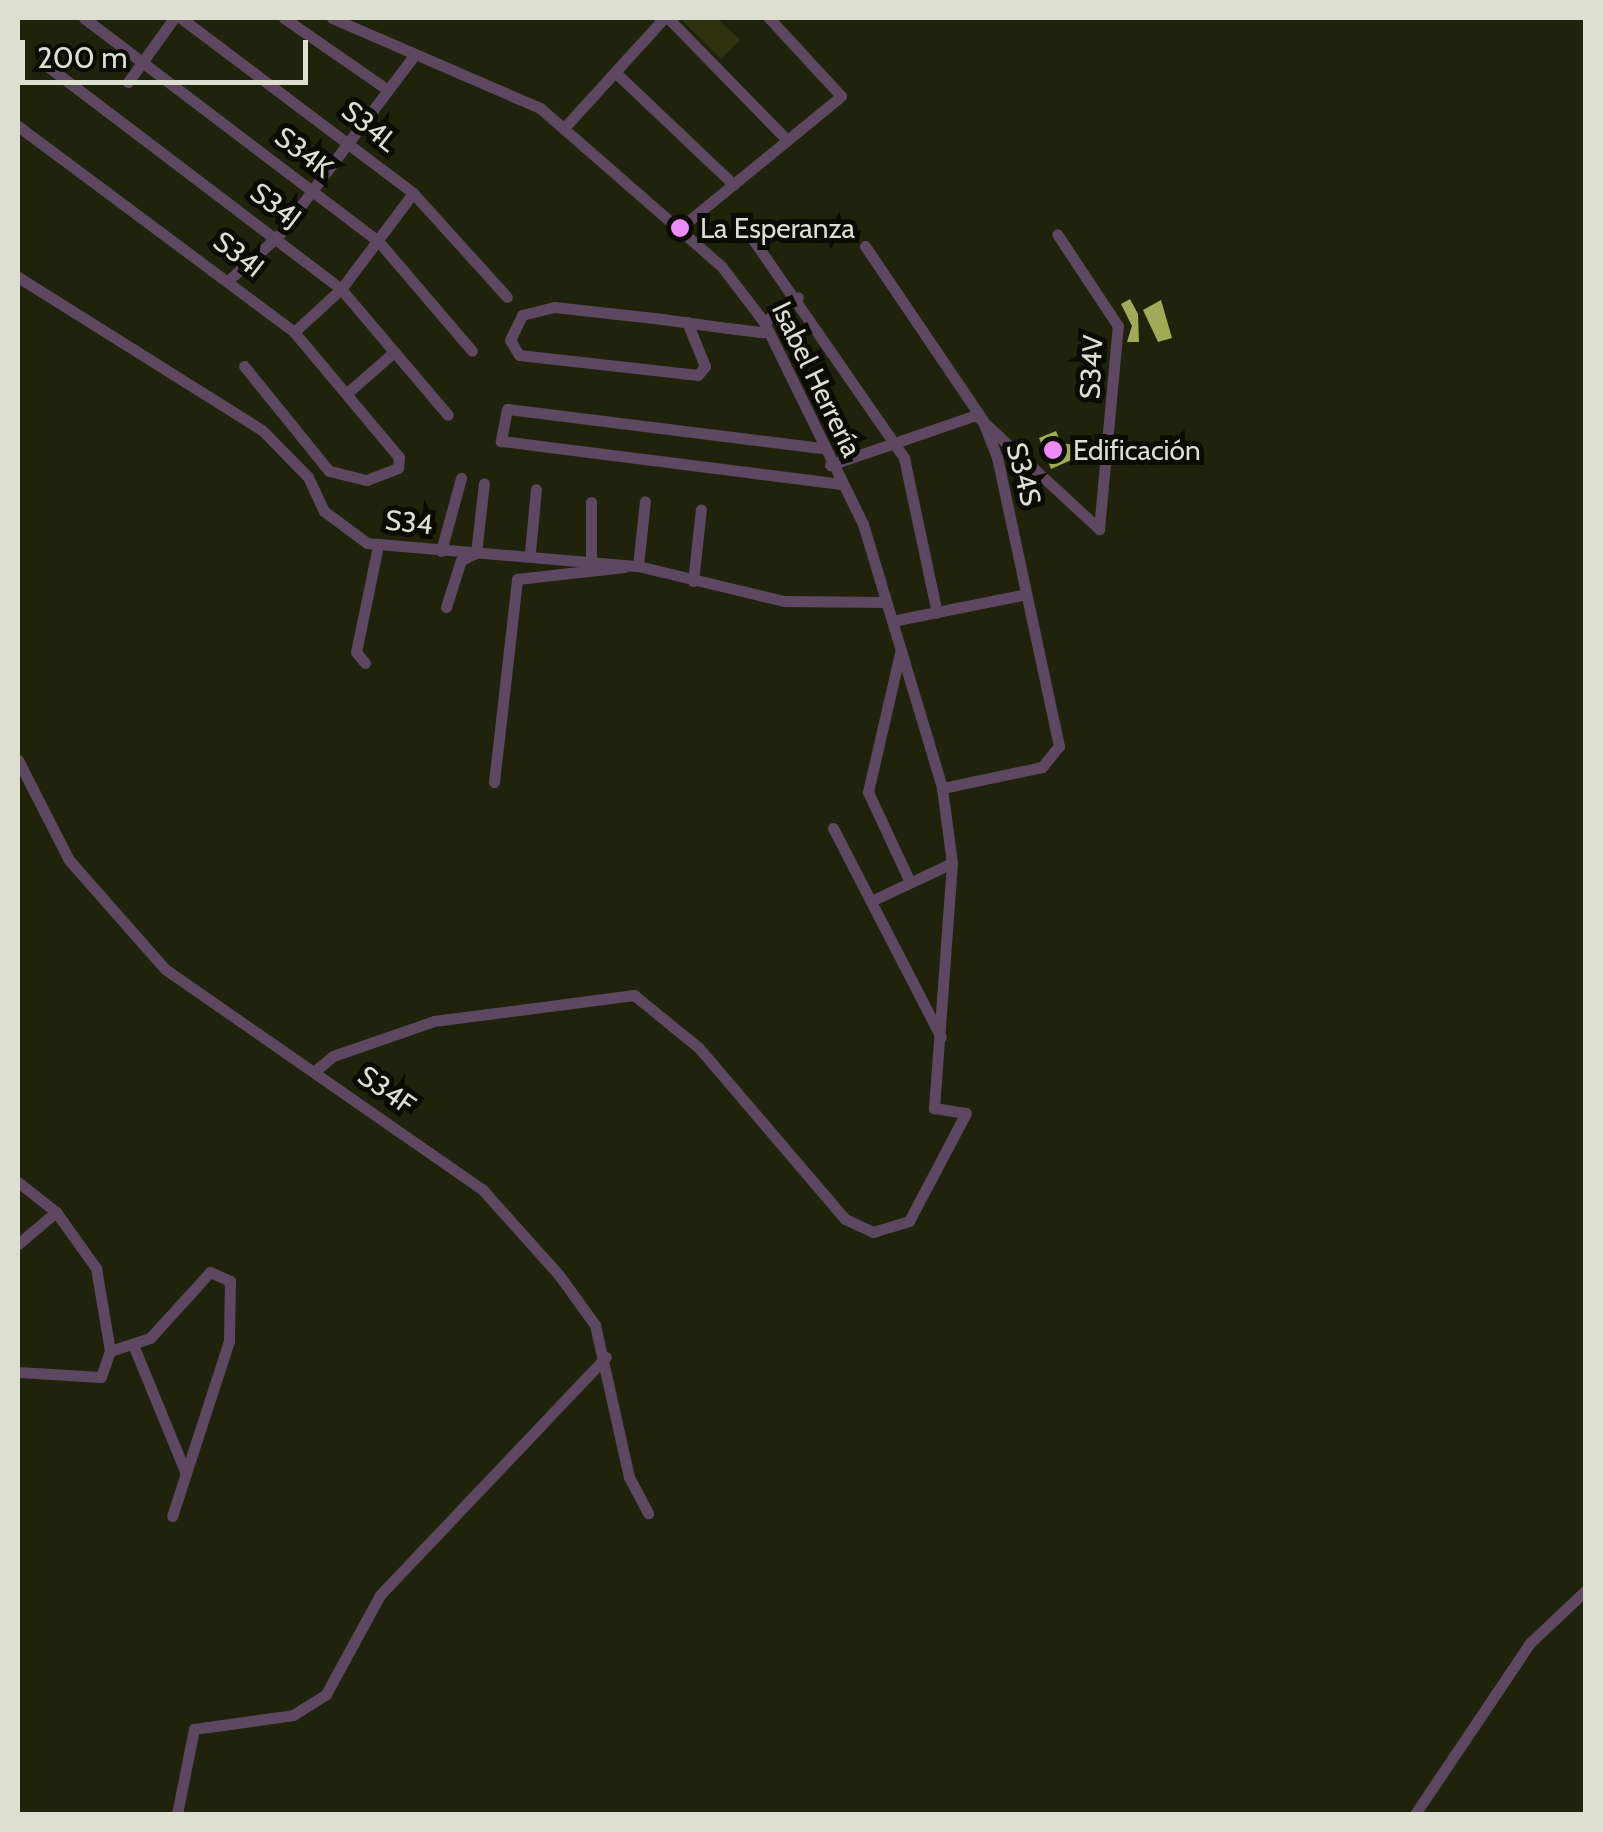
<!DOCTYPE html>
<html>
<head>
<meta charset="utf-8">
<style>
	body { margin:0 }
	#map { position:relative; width:1603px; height:1832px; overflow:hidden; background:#20230b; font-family:Cabin,sans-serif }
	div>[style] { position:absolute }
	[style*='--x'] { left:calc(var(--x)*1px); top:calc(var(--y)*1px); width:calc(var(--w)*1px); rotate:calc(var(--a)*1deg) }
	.green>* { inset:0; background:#2e320e }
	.building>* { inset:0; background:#a1ab57 }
	.minor>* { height:11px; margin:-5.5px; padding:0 5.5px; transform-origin:5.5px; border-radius:5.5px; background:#5e4760 }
	.dots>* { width:28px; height:28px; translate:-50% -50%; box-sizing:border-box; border:5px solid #0a0c03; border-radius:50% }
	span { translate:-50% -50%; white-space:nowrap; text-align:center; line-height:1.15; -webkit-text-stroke:10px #0a0c03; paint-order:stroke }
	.street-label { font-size:28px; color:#dddfd1 }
	.poi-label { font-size:28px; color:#dddfd1 }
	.left { translate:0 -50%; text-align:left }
	.frame { position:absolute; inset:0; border:20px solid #dddfd1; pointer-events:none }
	.scale { position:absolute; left:20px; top:40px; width:288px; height:45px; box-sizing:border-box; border:5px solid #dddfd1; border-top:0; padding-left:12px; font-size:30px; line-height:35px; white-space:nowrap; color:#dddfd1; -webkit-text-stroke:8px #0a0c03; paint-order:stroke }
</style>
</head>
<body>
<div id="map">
	<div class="green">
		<i style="clip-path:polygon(680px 18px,717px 18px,740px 40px,721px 59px)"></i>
	</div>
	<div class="building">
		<i style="clip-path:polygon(1130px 299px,1138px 314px,1139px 342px,1127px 342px,1132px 326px,1121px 304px)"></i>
		<i style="clip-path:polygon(1161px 300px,1172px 338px,1158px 342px,1143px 310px)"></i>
		<i style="clip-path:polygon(1056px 431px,1061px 443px,1080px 446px,1078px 457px,1051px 469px,1039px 438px)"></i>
	</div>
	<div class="minor">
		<i style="--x:84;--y:18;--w:370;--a:37.2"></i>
		<i style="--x:379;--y:242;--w:143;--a:49.5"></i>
		<i style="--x:181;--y:18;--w:291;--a:37"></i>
		<i style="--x:413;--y:193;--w:140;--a:47.9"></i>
		<i style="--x:284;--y:18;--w:126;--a:34.7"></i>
		<i style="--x:332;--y:18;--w:227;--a:23.4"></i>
		<i style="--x:540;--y:108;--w:242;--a:41.1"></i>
		<i style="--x:722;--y:267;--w:69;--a:52.6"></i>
		<i style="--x:764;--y:322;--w:225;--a:63.9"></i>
		<i style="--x:863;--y:524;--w:276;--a:73.3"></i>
		<i style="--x:942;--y:788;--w:76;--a:82.4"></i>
		<i style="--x:952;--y:863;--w:246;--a:94.2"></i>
		<i style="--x:934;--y:1108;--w:32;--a:9"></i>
		<i style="--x:668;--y:18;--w:170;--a:45.7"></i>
		<i style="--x:46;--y:65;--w:370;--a:37.2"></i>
		<i style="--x:341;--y:289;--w:165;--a:49.7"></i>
		<i style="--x:617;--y:74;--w:161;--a:43.5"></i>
		<i style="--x:128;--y:82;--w:79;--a:-54.3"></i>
		<i style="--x:18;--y:126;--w:344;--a:36.7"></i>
		<i style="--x:294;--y:332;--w:163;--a:50"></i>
		<i style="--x:399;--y:457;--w:11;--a:95"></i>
		<i style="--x:398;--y:468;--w:34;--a:159"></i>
		<i style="--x:366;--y:480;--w:38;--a:-166"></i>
		<i style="--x:329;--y:471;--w:135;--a:-129"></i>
		<i style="--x:564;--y:128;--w:149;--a:-47.7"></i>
		<i style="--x:680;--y:228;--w:208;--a:-39.3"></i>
		<i style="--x:841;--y:96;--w:106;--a:-132.7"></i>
		<i style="--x:745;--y:228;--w:280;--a:55.3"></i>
		<i style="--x:904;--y:458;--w:158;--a:78"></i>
		<i style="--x:865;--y:246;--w:209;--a:55.9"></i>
		<i style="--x:982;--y:419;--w:41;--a:68.5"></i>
		<i style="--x:997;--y:457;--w:296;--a:77.9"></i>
		<i style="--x:1059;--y:746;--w:27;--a:129"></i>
		<i style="--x:1042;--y:767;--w:102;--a:168.1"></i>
		<i style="--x:18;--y:277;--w:288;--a:32.1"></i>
		<i style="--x:262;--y:430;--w:66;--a:45.6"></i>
		<i style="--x:308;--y:477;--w:38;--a:65"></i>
		<i style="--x:324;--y:511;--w:54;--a:36.7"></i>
		<i style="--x:367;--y:543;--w:272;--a:4.9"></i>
		<i style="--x:638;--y:566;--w:150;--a:13.5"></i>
		<i style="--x:784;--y:601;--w:101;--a:0.6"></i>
		<i style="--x:232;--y:277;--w:62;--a:-41.7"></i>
		<i style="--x:278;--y:236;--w:224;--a:-53"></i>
		<i style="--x:687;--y:322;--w:48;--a:67.8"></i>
		<i style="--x:705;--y:366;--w:11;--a:128"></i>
		<i style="--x:698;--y:375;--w:180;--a:-173.6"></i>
		<i style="--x:519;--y:355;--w:17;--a:-121"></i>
		<i style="--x:510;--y:340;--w:28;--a:-64"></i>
		<i style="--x:522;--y:315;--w:33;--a:-14"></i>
		<i style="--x:554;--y:307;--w:109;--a:6.3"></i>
		<i style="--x:662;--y:319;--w:67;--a:7.8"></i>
		<i style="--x:728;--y:328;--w:35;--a:7"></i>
		<i style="--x:764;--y:322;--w:42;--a:-36.3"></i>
		<i style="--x:294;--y:332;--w:64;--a:-42.5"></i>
		<i style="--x:341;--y:289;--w:120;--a:-53.1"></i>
		<i style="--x:346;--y:394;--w:64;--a:-41.2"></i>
		<i style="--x:821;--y:448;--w:316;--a:-172.9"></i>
		<i style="--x:507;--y:409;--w:33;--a:101"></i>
		<i style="--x:501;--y:441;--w:343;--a:7.2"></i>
		<i style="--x:830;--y:465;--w:154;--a:-18.9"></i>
		<i style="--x:976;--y:415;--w:168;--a:42.8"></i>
		<i style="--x:1099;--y:529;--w:204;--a:-84.7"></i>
		<i style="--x:1118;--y:326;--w:110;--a:-123.5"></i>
		<i style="--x:441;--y:551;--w:76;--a:-74.7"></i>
		<i style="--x:530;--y:552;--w:63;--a:-84.6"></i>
		<i style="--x:591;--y:560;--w:58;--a:-90"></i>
		<i style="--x:638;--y:566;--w:65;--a:-83.9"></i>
		<i style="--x:693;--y:581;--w:72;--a:-83.7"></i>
		<i style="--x:446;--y:607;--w:49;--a:-72.3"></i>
		<i style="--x:461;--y:560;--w:17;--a:-25"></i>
		<i style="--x:476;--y:553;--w:70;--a:-83.5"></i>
		<i style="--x:892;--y:621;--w:133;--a:-11.3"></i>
		<i style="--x:900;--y:653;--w:143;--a:103"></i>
		<i style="--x:868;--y:792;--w:99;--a:65"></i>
		<i style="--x:365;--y:663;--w:14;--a:-129"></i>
		<i style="--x:356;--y:652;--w:108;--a:-78.3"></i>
		<i style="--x:18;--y:760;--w:112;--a:63"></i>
		<i style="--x:69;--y:860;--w:145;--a:48.6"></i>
		<i style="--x:165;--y:969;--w:386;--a:34.8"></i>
		<i style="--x:482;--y:1189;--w:115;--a:48.2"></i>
		<i style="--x:559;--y:1275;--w:62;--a:54.2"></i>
		<i style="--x:595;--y:1325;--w:156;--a:77.4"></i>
		<i style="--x:629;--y:1477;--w:41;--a:62.2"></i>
		<i style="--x:494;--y:782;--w:204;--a:-83.5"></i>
		<i style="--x:517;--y:579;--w:108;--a:-6.4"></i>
		<i style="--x:833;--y:828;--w:235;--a:62.7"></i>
		<i style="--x:871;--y:901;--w:89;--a:-25.1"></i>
		<i style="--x:315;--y:1071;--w:23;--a:-40"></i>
		<i style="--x:333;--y:1056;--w:107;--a:-19.1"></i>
		<i style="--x:434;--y:1021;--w:202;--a:-7.4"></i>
		<i style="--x:634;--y:995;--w:84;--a:39.2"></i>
		<i style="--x:699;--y:1048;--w:225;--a:49.5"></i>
		<i style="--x:845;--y:1219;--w:31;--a:25"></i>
		<i style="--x:873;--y:1232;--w:38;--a:-17"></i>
		<i style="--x:909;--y:1221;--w:122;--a:-62.2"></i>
		<i style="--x:18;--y:1182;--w:48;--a:38.3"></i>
		<i style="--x:56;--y:1212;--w:69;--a:54.5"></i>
		<i style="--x:96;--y:1268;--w:84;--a:80.4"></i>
		<i style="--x:110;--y:1351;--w:42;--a:-18"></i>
		<i style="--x:150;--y:1338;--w:89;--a:-47.7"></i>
		<i style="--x:210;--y:1272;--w:22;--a:24"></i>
		<i style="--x:230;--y:1281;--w:60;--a:91"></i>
		<i style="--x:229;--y:1341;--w:184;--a:108"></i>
		<i style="--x:18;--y:1244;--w:50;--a:-40.1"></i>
		<i style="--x:134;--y:1347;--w:137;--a:67.7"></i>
		<i style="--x:18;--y:1372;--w:83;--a:3.4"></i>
		<i style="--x:101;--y:1377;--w:28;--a:-71"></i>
		<i style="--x:177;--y:1814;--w:87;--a:-78.7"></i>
		<i style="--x:194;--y:1729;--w:100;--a:-8"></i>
		<i style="--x:293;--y:1715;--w:39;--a:-32"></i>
		<i style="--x:326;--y:1694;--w:113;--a:-61.4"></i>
		<i style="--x:380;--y:1595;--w:328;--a:-46.5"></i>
		<i style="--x:1415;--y:1814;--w:206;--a:-56.1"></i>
		<i style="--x:1530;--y:1643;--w:77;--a:-43.4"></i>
	</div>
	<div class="dots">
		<i style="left:680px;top:228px;background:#ee8bf8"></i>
		<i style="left:1053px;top:450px;background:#ee8bf8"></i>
	</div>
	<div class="street-label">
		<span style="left:370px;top:126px;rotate:39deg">S34L</span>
		<span style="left:304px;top:152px;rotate:37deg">S34K</span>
		<span style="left:276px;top:205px;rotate:37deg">S34J</span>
		<span style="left:239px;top:254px;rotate:38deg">S34I</span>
		<span style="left:1091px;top:367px;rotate:-87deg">S34V</span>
		<span style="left:817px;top:379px;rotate:64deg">Isabel Herrería</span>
		<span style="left:1024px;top:474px;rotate:75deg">S34S</span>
		<span style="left:409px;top:522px;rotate:6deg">S34</span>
		<span style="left:387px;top:1090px;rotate:35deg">S34F</span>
	</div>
	<div class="poi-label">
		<span class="left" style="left:700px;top:228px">La Esperanza</span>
		<span class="left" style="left:1073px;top:450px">Edificación</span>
	</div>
	<div class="frame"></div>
	<div class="scale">200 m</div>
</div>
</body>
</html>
